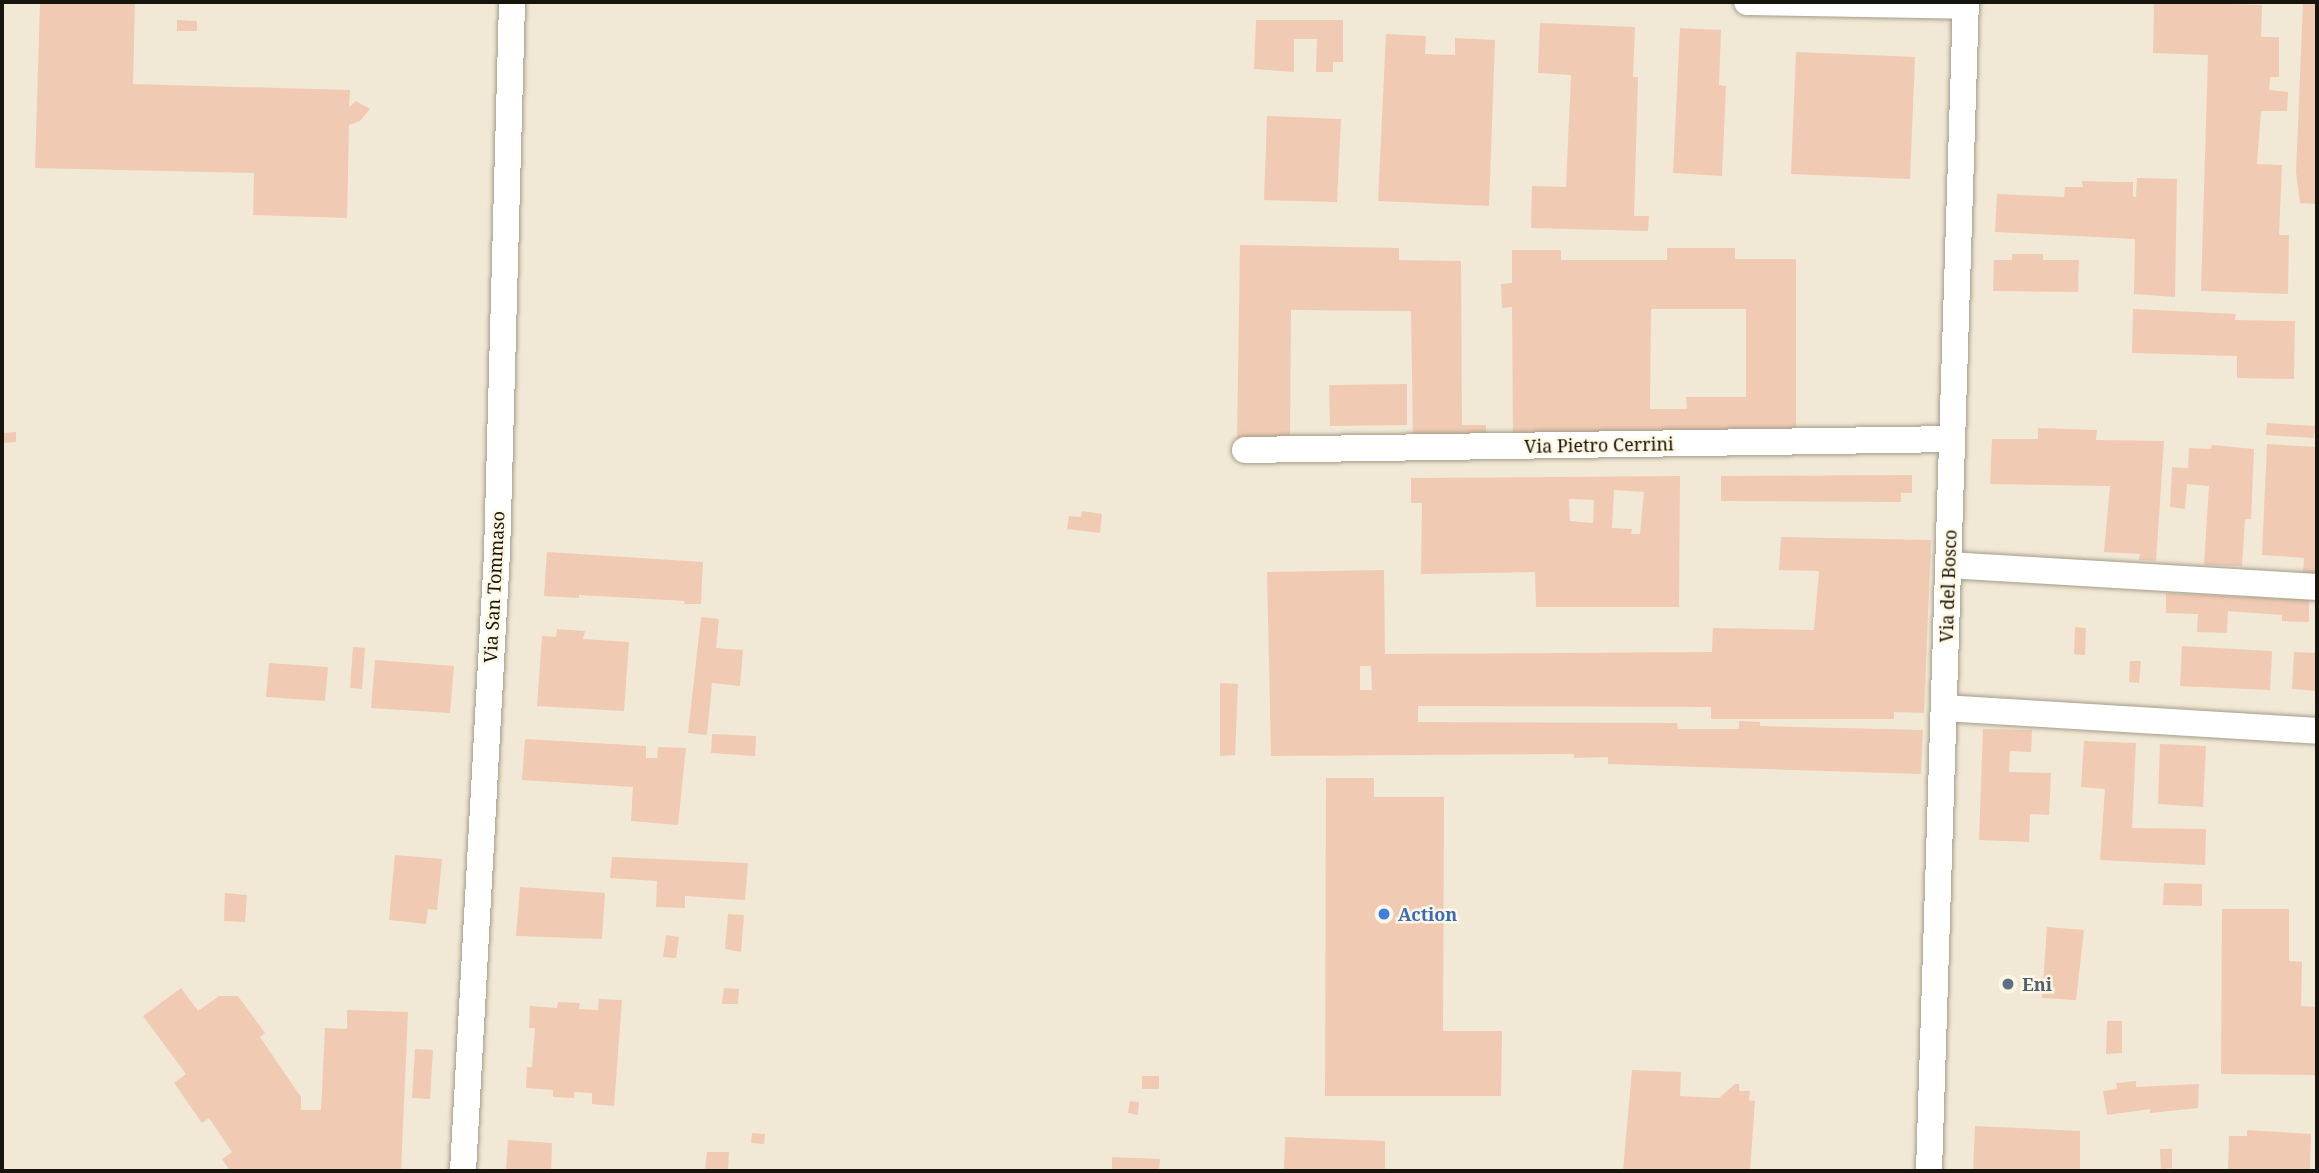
<!DOCTYPE html>
<html>
<head>
<meta charset="utf-8">
<style>
	body { margin:0 }
	#map { position:relative; width:2319px; height:1173px; overflow:hidden; background:#f1e9d5; font-family:"Noto Serif",serif }
	div>[style] { position:absolute }
	[style*='--x'] { left:calc(var(--x)*1px); top:calc(var(--y)*1px); width:calc(var(--w)*1px); rotate:calc(var(--a)*1deg) }
	.building>* { inset:0; background:#f1cab3 }
	.roads { filter:drop-shadow(0 0 2px #a39c89) drop-shadow(0 0 2px #a39c89) }
	.street>* { height:26px; margin:-13px; padding:0 13px; transform-origin:13px; border-radius:13px; background:#fff }
	.dots>* { width:19px; height:19px; translate:-50% -50%; box-sizing:border-box; border:4px solid #fff7e2; border-radius:50% }
	span { translate:-50% -50%; white-space:nowrap; text-align:center; line-height:1.15; -webkit-text-stroke:5px #fff7e2; paint-order:stroke }
	.street-label { font-size:18px; color:#17140d }
	.shop-label { font-size:18px; color:#366cbe; font-weight:700 }
	.left { translate:0 -50%; text-align:left }
	.service-label { font-size:18px; color:#4e5e75; font-weight:700 }
	.frame { position:absolute; inset:0; border:4px solid #17140d; pointer-events:none }
</style>
</head>
<body>
<div id="map">
	<div class="building">
		<i style="clip-path:polygon(40px 2px,135px 2px,133px 84px,350px 90px,349px 107px,356px 101px,370px 109px,360px 121px,349px 125px,347px 218px,253px 215px,254px 173px,35px 168px)"></i>
		<i style="clip-path:polygon(2154px 2px,2262px 5px,2261px 37px,2279px 37px,2279px 77px,2270px 77px,2269px 90px,2288px 92px,2287px 111px,2261px 111px,2257px 164px,2282px 165px,2279px 235px,2289px 235px,2288px 294px,2201px 291px,2208px 55px,2153px 53px)"></i>
		<i style="clip-path:polygon(2303px 2px,2317px 2px,2317px 204px,2300px 203px,2296px 172px)"></i>
		<i style="clip-path:polygon(177px 20px,197px 21px,197px 31px,177px 31px)"></i>
		<i style="clip-path:polygon(1256px 20px,1343px 20px,1343px 62px,1333px 62px,1333px 72px,1316px 72px,1317px 39px,1294px 39px,1294px 72px,1254px 69px)"></i>
		<i style="clip-path:polygon(1540px 23px,1635px 27px,1633px 77px,1638px 77px,1634px 216px,1649px 216px,1648px 231px,1531px 228px,1532px 186px,1566px 187px,1571px 75px,1538px 73px)"></i>
		<i style="clip-path:polygon(1680px 28px,1721px 30px,1719px 85px,1726px 86px,1722px 176px,1673px 173px)"></i>
		<i style="clip-path:polygon(1386px 34px,1426px 36px,1425px 54px,1455px 55px,1455px 38px,1495px 40px,1489px 206px,1378px 201px)"></i>
		<i style="clip-path:polygon(1796px 52px,1915px 57px,1910px 179px,1791px 174px)"></i>
		<i style="clip-path:polygon(1267px 116px,1341px 119px,1337px 202px,1264px 200px)"></i>
		<i style="clip-path:polygon(2137px 178px,2177px 179px,2175px 297px,2134px 294px,2135px 239px,1995px 232px,1997px 194px,2064px 197px,2065px 187px,2083px 187px,2082px 181px,2118px 182px,2133px 182px,2133px 197px,2136px 197px)"></i>
		<i style="clip-path:polygon(1240px 245px,1399px 248px,1399px 260px,1461px 261px,1462px 425px,1486px 425px,1486px 439px,1413px 439px,1411px 311px,1291px 310px,1290px 439px,1237px 440px)"></i>
		<i style="clip-path:polygon(evenodd,1667px 248px,1735px 248px,1735px 259px,1796px 259px,1796px 438px,1513px 439px,1512px 307px,1502px 308px,1501px 284px,1512px 283px,1512px 250px,1561px 250px,1561px 260px,1667px 260px,1667px 248px,1651px 309px,1746px 309px,1746px 397px,1686px 397px,1687px 409px,1650px 409px,1651px 309px)"></i>
		<i style="clip-path:polygon(2012px 254px,2043px 254px,2043px 260px,2079px 260px,2078px 292px,1993px 291px,1994px 260px,2012px 260px)"></i>
		<i style="clip-path:polygon(2133px 309px,2236px 314px,2235px 320px,2295px 321px,2294px 379px,2237px 378px,2237px 356px,2132px 353px)"></i>
		<i style="clip-path:polygon(1407px 384px,1407px 425px,1330px 426px,1329px 385px)"></i>
		<i style="clip-path:polygon(2267px 423px,2315px 426px,2314px 438px,2266px 435px)"></i>
		<i style="clip-path:polygon(2038px 428px,2097px 430px,2096px 440px,2164px 441px,2156px 561px,2139px 560px,2140px 554px,2104px 552px,2110px 486px,1990px 484px,1992px 439px,2038px 439px)"></i>
		<i style="clip-path:polygon(16px 432px,16px 442px,2px 443px,2px 433px)"></i>
		<i style="clip-path:polygon(2267px 444px,2317px 447px,2317px 574px,2303px 573px,2304px 558px,2262px 555px)"></i>
		<i style="clip-path:polygon(2212px 445px,2254px 449px,2251px 519px,2245px 519px,2242px 566px,2204px 565px,2209px 486px,2187px 484px,2185px 509px,2170px 507px,2172px 467px,2188px 468px,2189px 448px,2211px 449px)"></i>
		<i style="clip-path:polygon(1912px 475px,1912px 493px,1901px 493px,1901px 502px,1721px 501px,1721px 476px)"></i>
		<i style="clip-path:polygon(evenodd,1680px 476px,1679px 607px,1536px 607px,1535px 572px,1421px 574px,1422px 503px,1411px 503px,1411px 478px,1680px 476px,1614px 490px,1644px 492px,1640px 534px,1631px 534px,1632px 529px,1612px 528px,1614px 490px,1680px 476px,1569px 499px,1594px 500px,1593px 523px,1570px 521px,1569px 499px)"></i>
		<i style="clip-path:polygon(1082px 511px,1102px 514px,1100px 533px,1067px 529px,1069px 516px,1081px 517px)"></i>
		<i style="clip-path:polygon(evenodd,1781px 537px,1931px 540px,1924px 713px,1894px 712px,1894px 719px,1711px 719px,1711px 707px,1418px 706px,1418px 722px,1677px 723px,1678px 729px,1739px 729px,1739px 721px,1760px 722px,1760px 726px,1923px 730px,1921px 774px,1608px 764px,1608px 757px,1574px 758px,1574px 754px,1271px 756px,1267px 572px,1384px 570px,1385px 654px,1712px 652px,1713px 628px,1814px 630px,1819px 571px,1779px 570px,1781px 537px,1360px 666px,1371px 666px,1372px 690px,1360px 690px,1360px 666px)"></i>
		<i style="clip-path:polygon(547px 552px,703px 562px,701px 604px,684px 604px,685px 601px,579px 595px,579px 598px,544px 596px)"></i>
		<i style="clip-path:polygon(2166px 593px,2309px 600px,2309px 622px,2282px 621px,2282px 615px,2228px 611px,2227px 633px,2197px 632px,2198px 614px,2166px 613px)"></i>
		<i style="clip-path:polygon(701px 617px,719px 619px,716px 648px,743px 650px,740px 686px,712px 683px,707px 735px,688px 733px)"></i>
		<i style="clip-path:polygon(2075px 627px,2086px 628px,2085px 655px,2074px 654px)"></i>
		<i style="clip-path:polygon(557px 629px,585px 631px,583px 639px,629px 642px,624px 711px,537px 706px,542px 636px,556px 637px)"></i>
		<i style="clip-path:polygon(2182px 646px,2272px 651px,2270px 690px,2180px 686px)"></i>
		<i style="clip-path:polygon(353px 647px,365px 648px,362px 689px,350px 688px)"></i>
		<i style="clip-path:polygon(2294px 652px,2317px 653px,2317px 691px,2292px 689px)"></i>
		<i style="clip-path:polygon(375px 660px,454px 666px,450px 713px,371px 708px)"></i>
		<i style="clip-path:polygon(2130px 661px,2141px 661px,2139px 683px,2129px 682px)"></i>
		<i style="clip-path:polygon(269px 663px,328px 667px,325px 701px,266px 697px)"></i>
		<i style="clip-path:polygon(1220px 683px,1238px 684px,1235px 755px,1220px 756px)"></i>
		<i style="clip-path:polygon(1983px 729px,2032px 730px,2031px 752px,2010px 751px,2009px 772px,2051px 773px,2049px 815px,2030px 814px,2029px 842px,1979px 840px)"></i>
		<i style="clip-path:polygon(712px 734px,756px 736px,755px 756px,711px 753px)"></i>
		<i style="clip-path:polygon(525px 739px,646px 746px,646px 758px,657px 758px,658px 747px,686px 748px,678px 825px,631px 821px,633px 787px,522px 780px)"></i>
		<i style="clip-path:polygon(2084px 741px,2136px 743px,2132px 828px,2206px 829px,2205px 865px,2100px 860px,2105px 789px,2081px 787px)"></i>
		<i style="clip-path:polygon(2160px 744px,2206px 746px,2203px 807px,2158px 804px)"></i>
		<i style="clip-path:polygon(1326px 778px,1374px 778px,1374px 797px,1444px 797px,1443px 1031px,1502px 1031px,1501px 1096px,1325px 1096px)"></i>
		<i style="clip-path:polygon(395px 855px,442px 859px,437px 910px,428px 909px,426px 924px,389px 920px)"></i>
		<i style="clip-path:polygon(612px 857px,748px 863px,745px 900px,685px 896px,685px 908px,656px 907px,657px 881px,610px 878px)"></i>
		<i style="clip-path:polygon(2164px 883px,2202px 884px,2202px 906px,2163px 905px)"></i>
		<i style="clip-path:polygon(520px 887px,605px 893px,602px 939px,516px 936px)"></i>
		<i style="clip-path:polygon(225px 893px,247px 895px,245px 922px,224px 921px)"></i>
		<i style="clip-path:polygon(2222px 909px,2289px 909px,2289px 961px,2302px 962px,2301px 1006px,2317px 1007px,2317px 1075px,2221px 1074px)"></i>
		<i style="clip-path:polygon(728px 914px,744px 915px,741px 952px,725px 949px)"></i>
		<i style="clip-path:polygon(2047px 927px,2084px 930px,2076px 1000px,2042px 998px)"></i>
		<i style="clip-path:polygon(666px 935px,679px 937px,676px 958px,663px 957px)"></i>
		<i style="clip-path:polygon(181px 988px,198px 1011px,219px 996px,238px 996px,265px 1033px,260px 1037px,301px 1097px,301px 1110px,321px 1110px,325px 1028px,347px 1029px,347px 1010px,408px 1012px,401px 1171px,230px 1171px,222px 1159px,232px 1152px,209px 1118px,202px 1123px,174px 1083px,186px 1074px,143px 1016px)"></i>
		<i style="clip-path:polygon(724px 988px,739px 989px,738px 1004px,722px 1004px)"></i>
		<i style="clip-path:polygon(599px 999px,622px 1000px,614px 1106px,592px 1104px,592px 1093px,574px 1092px,574px 1098px,553px 1097px,553px 1090px,526px 1088px,527px 1067px,532px 1067px,535px 1028px,529px 1028px,530px 1006px,557px 1008px,558px 1002px,580px 1003px,579px 1009px,598px 1010px)"></i>
		<i style="clip-path:polygon(2107px 1021px,2122px 1021px,2122px 1053px,2106px 1054px)"></i>
		<i style="clip-path:polygon(415px 1049px,433px 1050px,430px 1099px,412px 1098px)"></i>
		<i style="clip-path:polygon(1632px 1070px,1681px 1072px,1680px 1096px,1719px 1098px,1735px 1084px,1739px 1084px,1739px 1091px,1750px 1091px,1749px 1100px,1755px 1101px,1750px 1171px,1623px 1171px)"></i>
		<i style="clip-path:polygon(1142px 1076px,1159px 1076px,1159px 1089px,1142px 1089px)"></i>
		<i style="clip-path:polygon(2136px 1081px,2136px 1087px,2199px 1084px,2198px 1108px,2150px 1113px,2150px 1109px,2107px 1115px,2103px 1091px,2117px 1089px,2116px 1083px)"></i>
		<i style="clip-path:polygon(1130px 1101px,1139px 1102px,1138px 1115px,1128px 1113px)"></i>
		<i style="clip-path:polygon(1975px 1126px,2080px 1131px,2080px 1171px,1973px 1171px)"></i>
		<i style="clip-path:polygon(2247px 1130px,2311px 1134px,2310px 1171px,2228px 1171px,2229px 1136px,2247px 1136px)"></i>
		<i style="clip-path:polygon(752px 1133px,765px 1134px,764px 1144px,751px 1143px)"></i>
		<i style="clip-path:polygon(1285px 1137px,1385px 1141px,1385px 1171px,1284px 1171px)"></i>
		<i style="clip-path:polygon(508px 1140px,552px 1143px,551px 1171px,506px 1171px)"></i>
		<i style="clip-path:polygon(2160px 1149px,2172px 1149px,2172px 1168px,2161px 1169px)"></i>
		<i style="clip-path:polygon(707px 1152px,729px 1152px,728px 1171px,705px 1171px)"></i>
		<i style="clip-path:polygon(1112px 1157px,1160px 1159px,1159px 1171px,1112px 1171px)"></i>
	</div>
	<div class="roads">
		<div class="street">
			<i style="--x:1747;--y:2;--w:219;--a:1"></i>
			<i style="--x:1245;--y:450;--w:707;--a:-0.89"></i>
			<i style="--x:1948;--y:565;--w:370;--a:3.4"></i>
			<i style="--x:1944;--y:708;--w:374;--a:3.5"></i>
			<i style="--x:463;--y:1171;--w:618;--a:-86.85"></i>
			<i style="--x:497;--y:554;--w:552;--a:-88.44"></i>
			<i style="--x:1929;--y:1171;--w:1170;--a:-88.19"></i>
		</div>
	</div>
	<div class="dots">
		<i style="left:1384px;top:914px;background:#3f7fe0"></i>
		<i style="left:2008px;top:984px;background:#5c6f8a"></i>
	</div>
	<div class="street-label">
		<span style="left:1599px;top:445px;rotate:-1deg">Via Pietro Cerrini</span>
		<span style="left:1948px;top:586px;rotate:-88deg">Via del Bosco</span>
		<span style="left:494px;top:587px;rotate:-87deg">Via San Tommaso</span>
	</div>
	<div class="shop-label">
		<span class="left" style="left:1398px;top:914px">Action</span>
	</div>
	<div class="service-label">
		<span class="left" style="left:2022px;top:984px">Eni</span>
	</div>
	<div class="frame"></div>
</div>
</body>
</html>
